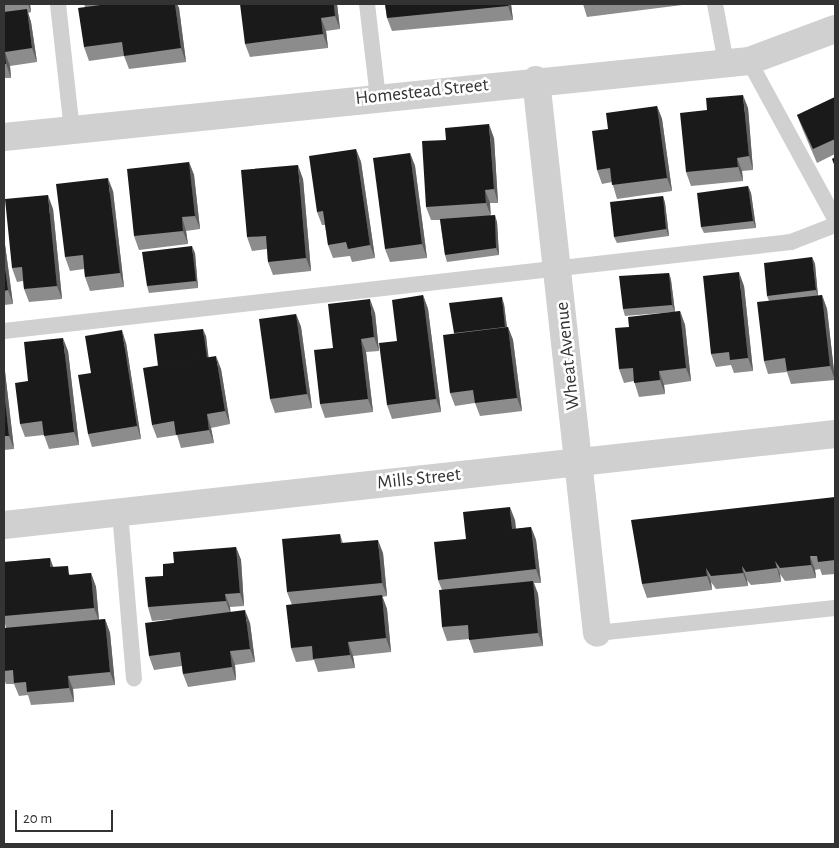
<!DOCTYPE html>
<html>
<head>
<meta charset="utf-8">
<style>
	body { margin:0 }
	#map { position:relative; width:839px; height:848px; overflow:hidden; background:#fff; font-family:"Alegreya Sans",sans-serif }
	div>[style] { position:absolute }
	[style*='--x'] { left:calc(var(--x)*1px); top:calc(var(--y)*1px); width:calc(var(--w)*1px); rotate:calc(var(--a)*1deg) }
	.service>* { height:16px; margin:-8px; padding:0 8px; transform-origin:8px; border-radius:8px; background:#d0d0d0 }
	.minor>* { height:28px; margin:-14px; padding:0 14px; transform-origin:14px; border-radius:14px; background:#d0d0d0 }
	.wall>* { inset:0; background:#8c8c8c }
	.shaded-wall>* { inset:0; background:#5f5f5f }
	.building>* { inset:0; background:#1a1a1a }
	span { translate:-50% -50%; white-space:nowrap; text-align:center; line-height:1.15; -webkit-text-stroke:5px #fff; paint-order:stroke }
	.street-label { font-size:19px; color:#333 }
	.frame { position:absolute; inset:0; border:5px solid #333; pointer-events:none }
	.scale { position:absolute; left:15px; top:810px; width:98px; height:22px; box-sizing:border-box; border:2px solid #333; border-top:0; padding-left:6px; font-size:15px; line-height:18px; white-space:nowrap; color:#333; -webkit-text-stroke:4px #fff; paint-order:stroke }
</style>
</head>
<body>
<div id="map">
	<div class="service">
		<i style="--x:58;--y:4;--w:127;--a:83.7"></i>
		<i style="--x:367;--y:4;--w:94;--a:83.3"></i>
		<i style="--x:715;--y:4;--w:60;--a:79.4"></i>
		<i style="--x:749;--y:61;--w:180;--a:61.4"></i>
		<i style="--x:4;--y:331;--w:792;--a:-6.45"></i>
		<i style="--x:791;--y:242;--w:47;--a:-21.1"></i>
		<i style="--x:120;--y:512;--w:167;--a:85.2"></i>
		<i style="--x:597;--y:633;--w:239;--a:-6"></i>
	</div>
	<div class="minor">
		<i style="--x:536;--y:80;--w:556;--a:83.71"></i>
		<i style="--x:4;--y:137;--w:749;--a:-5.82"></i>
		<i style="--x:749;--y:61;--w:92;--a:-20.4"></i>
		<i style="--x:4;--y:525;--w:836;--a:-6.25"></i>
	</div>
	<div class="wall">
		<i style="clip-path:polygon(4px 4px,30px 4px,31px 12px,28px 13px,31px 22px,37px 62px,10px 66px,11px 78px,4px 78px)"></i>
		<i style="clip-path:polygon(84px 4px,177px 4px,179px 8px,186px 62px,129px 69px,124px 56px,89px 61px,84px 47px,85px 7px)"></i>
		<i style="clip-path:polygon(337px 4px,340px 29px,326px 31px,328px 48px,250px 57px,245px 44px)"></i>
		<i style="clip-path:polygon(385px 4px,511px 4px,513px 20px,392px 31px,387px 18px)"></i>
		<i style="clip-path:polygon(583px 4px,690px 4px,587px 17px)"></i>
		<i style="clip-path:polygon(835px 97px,835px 154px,817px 163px,802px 128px,797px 115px)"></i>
		<i style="clip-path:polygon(657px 106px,662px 119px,672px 191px,617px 199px,612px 182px,602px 184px,597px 170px,608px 129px)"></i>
		<i style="clip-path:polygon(748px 108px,753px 170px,742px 171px,743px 181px,691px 186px,686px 172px)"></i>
		<i style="clip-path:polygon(494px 138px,498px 203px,490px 203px,490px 215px,497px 222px,499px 255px,447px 262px,445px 255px,440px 220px,431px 220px,426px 207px)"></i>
		<i style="clip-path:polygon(356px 149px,361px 162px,375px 258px,352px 262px,350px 256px,333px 258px,328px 245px,325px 225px,322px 225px,317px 212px)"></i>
		<i style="clip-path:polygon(410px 153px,415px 166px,427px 258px,390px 262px,385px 249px)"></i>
		<i style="clip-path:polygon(189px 162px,194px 175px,200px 229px,186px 231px,188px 244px,139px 250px,134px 236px)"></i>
		<i style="clip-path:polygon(303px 179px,311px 271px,273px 275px,268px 262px,267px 249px,252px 251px,247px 237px)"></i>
		<i style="clip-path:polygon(748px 186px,751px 193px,756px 228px,704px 233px,701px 227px)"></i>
		<i style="clip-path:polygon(113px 191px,124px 287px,90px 291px,85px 277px,84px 269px,70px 271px,65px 257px)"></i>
		<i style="clip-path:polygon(663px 196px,665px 203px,669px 236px,617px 243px,614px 237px)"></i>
		<i style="clip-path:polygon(53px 209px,62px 299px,29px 302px,24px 289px,23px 281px,17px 282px,12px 268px)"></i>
		<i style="clip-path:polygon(4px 237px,13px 304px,4px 305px)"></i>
		<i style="clip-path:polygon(195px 253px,198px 288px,149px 293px,147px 286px)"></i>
		<i style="clip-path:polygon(812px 257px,815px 264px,818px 296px,822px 295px,827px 309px,835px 380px,791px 384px,787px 372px,768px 374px,764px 361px,769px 301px,767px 296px)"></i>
		<i style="clip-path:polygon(669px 273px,671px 280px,675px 312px,680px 311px,685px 325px,691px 381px,664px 385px,665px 394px,639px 397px,634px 381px,624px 383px,619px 369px,629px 327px,674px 312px,625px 316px,623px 309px)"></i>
		<i style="clip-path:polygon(744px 286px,753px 371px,734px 373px,731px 365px,716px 367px,711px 354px)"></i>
		<i style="clip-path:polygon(423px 295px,428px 309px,441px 412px,392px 419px,387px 405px,397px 341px)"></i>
		<i style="clip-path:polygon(504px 304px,507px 327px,508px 327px,513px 340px,522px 411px,480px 416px,475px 403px,455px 406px,450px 393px,454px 333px)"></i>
		<i style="clip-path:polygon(375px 313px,379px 351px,366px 352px,373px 412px,325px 418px,320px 404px,333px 348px)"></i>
		<i style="clip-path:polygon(296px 314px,301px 327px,312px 408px,275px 413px,270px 399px)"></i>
		<i style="clip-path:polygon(206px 336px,208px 357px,221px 369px,230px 424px,211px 428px,214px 443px,181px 448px,177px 435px,157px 438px,152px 425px,158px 366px)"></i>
		<i style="clip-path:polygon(126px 343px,141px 439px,92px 447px,88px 434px)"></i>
		<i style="clip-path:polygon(68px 351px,79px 445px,49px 449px,44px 435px,25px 437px,20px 424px)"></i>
		<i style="clip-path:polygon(4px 363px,14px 449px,4px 450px)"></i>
		<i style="clip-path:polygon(835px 497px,835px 574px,822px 575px,820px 569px,815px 570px,816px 578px,785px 581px,780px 574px,781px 582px,751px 585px,747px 580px,748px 586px,716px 589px,711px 582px,712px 590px,647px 598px,642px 584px)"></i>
		<i style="clip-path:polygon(515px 520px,516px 529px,531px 527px,536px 540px,541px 583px,534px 583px,538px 594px,543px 646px,474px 653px,469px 639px,447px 641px,442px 627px,442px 590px,438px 580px,466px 539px)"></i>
		<i style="clip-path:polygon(340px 534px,343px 543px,383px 553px,387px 596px,382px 597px,387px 609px,391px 652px,353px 656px,355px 668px,318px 672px,314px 660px,296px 662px,291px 648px,292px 605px,287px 592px)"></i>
		<i style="clip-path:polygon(236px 547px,241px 560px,244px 606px,230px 607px,230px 612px,250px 623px,255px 662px,235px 665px,236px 680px,188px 687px,183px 674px,182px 666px,154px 670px,149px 656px,173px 619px,152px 621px,148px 607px,163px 576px,174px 563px)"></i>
		<i style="clip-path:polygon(50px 558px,53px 567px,71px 575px,91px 573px,96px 587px,99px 620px,105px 619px,110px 633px,115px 685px,73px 689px,74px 702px,31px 705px,28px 695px,19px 696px,14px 684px,6px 684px,4px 679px,4px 628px,6px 628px,4px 620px,4px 562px)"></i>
	</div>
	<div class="shaded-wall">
		<i style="clip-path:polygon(28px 4px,30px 4px,31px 12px)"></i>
		<i style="clip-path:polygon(175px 4px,177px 4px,179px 8px,186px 62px,181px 48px)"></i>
		<i style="clip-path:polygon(334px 4px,337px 4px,340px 29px,335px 16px)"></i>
		<i style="clip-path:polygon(508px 4px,511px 4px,513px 20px,508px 6px)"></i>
		<i style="clip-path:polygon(27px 9px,31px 22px,37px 62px,32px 48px)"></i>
		<i style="clip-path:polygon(321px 18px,326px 31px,328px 48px,323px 34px)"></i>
		<i style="clip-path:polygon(5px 52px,10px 66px,11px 78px,6px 64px)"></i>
		<i style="clip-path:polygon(743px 95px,748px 108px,753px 170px,749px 156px)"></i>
		<i style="clip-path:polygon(657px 106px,662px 119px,672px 191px,667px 178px)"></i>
		<i style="clip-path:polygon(489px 124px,494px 138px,498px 203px,494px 189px)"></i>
		<i style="clip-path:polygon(356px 149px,361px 162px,375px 258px,370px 245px)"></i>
		<i style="clip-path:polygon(410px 153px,415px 166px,427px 258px,422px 244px)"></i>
		<i style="clip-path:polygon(737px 158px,742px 171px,743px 181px,738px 167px)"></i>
		<i style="clip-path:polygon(189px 162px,194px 175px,200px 229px,195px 216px)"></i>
		<i style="clip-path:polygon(298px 165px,303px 179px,311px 271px,306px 258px)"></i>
		<i style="clip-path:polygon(108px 178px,113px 191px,124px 287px,120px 273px)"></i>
		<i style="clip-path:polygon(748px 186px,751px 193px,756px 228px,753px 221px)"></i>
		<i style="clip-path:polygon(485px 190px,490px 203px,491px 216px,486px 203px)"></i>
		<i style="clip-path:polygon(48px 195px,53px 209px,62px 299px,57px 286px)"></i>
		<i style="clip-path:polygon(663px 196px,665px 203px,669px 236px,666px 229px)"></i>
		<i style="clip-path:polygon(495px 215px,497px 222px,499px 255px,496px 248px)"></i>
		<i style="clip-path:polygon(182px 217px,186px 231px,188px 244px,183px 231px)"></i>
		<i style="clip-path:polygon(4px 237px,13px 304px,8px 290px,4px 260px)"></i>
		<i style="clip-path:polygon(192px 246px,195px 253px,198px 288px,196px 281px)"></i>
		<i style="clip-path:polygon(812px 257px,815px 264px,818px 297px,816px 290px)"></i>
		<i style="clip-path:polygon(739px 272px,744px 286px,753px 371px,748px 358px)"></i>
		<i style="clip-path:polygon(669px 273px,671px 280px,675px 312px,672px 305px)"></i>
		<i style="clip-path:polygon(423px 295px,428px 309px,441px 412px,436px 399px)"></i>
		<i style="clip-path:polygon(822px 295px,827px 309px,835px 380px,830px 366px)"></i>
		<i style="clip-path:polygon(502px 297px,504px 304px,508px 337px,505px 330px)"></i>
		<i style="clip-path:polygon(370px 299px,375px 313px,379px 351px,374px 337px)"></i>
		<i style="clip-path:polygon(680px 311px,685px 325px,691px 381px,686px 368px)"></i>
		<i style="clip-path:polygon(296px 314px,301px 327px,312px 408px,307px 394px)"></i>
		<i style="clip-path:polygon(508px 327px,513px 340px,522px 411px,517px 398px)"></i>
		<i style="clip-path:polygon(203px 329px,206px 336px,210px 369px,207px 362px)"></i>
		<i style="clip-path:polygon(122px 330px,126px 343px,141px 439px,137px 426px)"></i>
		<i style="clip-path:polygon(63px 338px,68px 351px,79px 445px,74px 432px)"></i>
		<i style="clip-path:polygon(361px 339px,366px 352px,373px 412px,368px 399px)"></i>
		<i style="clip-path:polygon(216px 356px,221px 369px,230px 424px,225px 411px)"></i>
		<i style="clip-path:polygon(4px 363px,14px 449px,9px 436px,4px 391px)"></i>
		<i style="clip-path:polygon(659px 371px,664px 385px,665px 394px,660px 380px)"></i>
		<i style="clip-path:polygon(207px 414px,211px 428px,214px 443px,209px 430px)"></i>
		<i style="clip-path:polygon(510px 507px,515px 520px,517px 542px,512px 529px)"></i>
		<i style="clip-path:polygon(531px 527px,536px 540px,541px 583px,536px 569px)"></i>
		<i style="clip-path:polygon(378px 540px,383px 553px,387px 596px,382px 583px)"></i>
		<i style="clip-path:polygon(236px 547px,241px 560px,244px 606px,240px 593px)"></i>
		<i style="clip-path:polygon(810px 556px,815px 570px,816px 578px,811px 565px)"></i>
		<i style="clip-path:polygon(50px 558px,55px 572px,50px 567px)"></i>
		<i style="clip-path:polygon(775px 561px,780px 574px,781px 582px)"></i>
		<i style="clip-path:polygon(742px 566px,747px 580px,748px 586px,743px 573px)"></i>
		<i style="clip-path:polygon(706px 568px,711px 582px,712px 590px,707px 576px)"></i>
		<i style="clip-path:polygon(91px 573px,96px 587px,99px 621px,94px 608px)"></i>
		<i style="clip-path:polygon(533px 581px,538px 594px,543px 646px,538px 633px)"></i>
		<i style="clip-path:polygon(225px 594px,230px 607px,231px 615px,226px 601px)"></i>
		<i style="clip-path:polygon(382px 595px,387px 609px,391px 652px,386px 638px)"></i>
		<i style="clip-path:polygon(245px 610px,250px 623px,255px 662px,250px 649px)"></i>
		<i style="clip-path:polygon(105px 619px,110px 633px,115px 685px,110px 672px)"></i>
		<i style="clip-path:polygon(348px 642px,353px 656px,355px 668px,350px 655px)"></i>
		<i style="clip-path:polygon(230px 651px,235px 665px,236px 680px,232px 667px)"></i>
		<i style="clip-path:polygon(68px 676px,73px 689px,74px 702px,69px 688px)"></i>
	</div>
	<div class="building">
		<i style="clip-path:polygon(108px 4px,175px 4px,181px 48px,124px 56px,122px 42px,84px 47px,78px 8px)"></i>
		<i style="clip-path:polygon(240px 4px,334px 4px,335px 16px,321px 18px,323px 34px,245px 44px)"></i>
		<i style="clip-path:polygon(385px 4px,508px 4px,508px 6px,387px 18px)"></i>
		<i style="clip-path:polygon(27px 9px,32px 48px,5px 52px,6px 64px,4px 64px,4px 12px)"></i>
		<i style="clip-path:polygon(743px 95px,749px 156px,737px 158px,738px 167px,686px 172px,680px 113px,707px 110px,706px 98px)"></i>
		<i style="clip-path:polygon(835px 97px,835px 139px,813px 149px,797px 115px)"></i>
		<i style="clip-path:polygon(657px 106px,667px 178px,612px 185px,610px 168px,597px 170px,592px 131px,608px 129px,606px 113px)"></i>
		<i style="clip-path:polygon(489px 124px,494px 189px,485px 190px,486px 203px,426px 207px,422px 141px,446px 140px,445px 128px)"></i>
		<i style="clip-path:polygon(356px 149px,370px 245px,348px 249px,346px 242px,328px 245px,323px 211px,317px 212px,309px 156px)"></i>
		<i style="clip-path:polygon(410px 153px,422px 244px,385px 249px,373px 158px)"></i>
		<i style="clip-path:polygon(835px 157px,835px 167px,832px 159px)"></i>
		<i style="clip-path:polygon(189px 162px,195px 216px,182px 217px,183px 231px,134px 236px,127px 169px)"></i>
		<i style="clip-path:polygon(298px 165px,306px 258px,268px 262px,266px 236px,247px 237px,241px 170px)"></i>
		<i style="clip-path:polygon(108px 178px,120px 273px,85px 277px,83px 255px,65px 257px,56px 184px)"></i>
		<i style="clip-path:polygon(748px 186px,753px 221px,701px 227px,697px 193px)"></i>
		<i style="clip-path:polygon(48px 195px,57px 286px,24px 289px,22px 267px,12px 268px,5px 199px)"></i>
		<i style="clip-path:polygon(663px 196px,666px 229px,614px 237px,610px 202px)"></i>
		<i style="clip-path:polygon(495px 215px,496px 248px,445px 255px,440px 219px)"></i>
		<i style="clip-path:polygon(192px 246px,196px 281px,147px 286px,142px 252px)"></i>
		<i style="clip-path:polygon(812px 257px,816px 290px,767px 296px,764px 263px)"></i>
		<i style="clip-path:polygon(4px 260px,8px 290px,4px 291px)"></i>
		<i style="clip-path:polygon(739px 272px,748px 358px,730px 360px,729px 352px,711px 354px,703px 276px)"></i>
		<i style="clip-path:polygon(669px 273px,672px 305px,623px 309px,619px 276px)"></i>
		<i style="clip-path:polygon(423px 295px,436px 399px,387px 405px,379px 343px,397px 341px,392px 300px)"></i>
		<i style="clip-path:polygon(822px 295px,830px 366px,787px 371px,785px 358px,764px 361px,757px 302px)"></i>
		<i style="clip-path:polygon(502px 297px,505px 327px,454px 333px,449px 303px)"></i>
		<i style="clip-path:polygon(370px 299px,374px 337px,361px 339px,368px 399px,320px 404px,314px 350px,333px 348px,328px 304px)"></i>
		<i style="clip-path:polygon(680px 311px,686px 368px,659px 371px,660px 380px,634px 383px,633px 368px,619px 369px,615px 328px,629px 327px,628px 317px)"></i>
		<i style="clip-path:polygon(296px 314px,307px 394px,270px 399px,259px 319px)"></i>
		<i style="clip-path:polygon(508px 327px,517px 398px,475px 403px,473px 390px,450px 393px,443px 335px)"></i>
		<i style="clip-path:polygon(203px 329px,207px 358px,158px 366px,154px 334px)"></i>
		<i style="clip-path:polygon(122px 330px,137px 426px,88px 434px,78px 375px,91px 373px,85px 336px)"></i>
		<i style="clip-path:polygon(63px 338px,74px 432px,44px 436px,42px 421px,20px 424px,15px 383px,28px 381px,24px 342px)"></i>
		<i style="clip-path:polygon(216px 356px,225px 411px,207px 414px,209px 430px,176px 435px,174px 421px,152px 425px,143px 368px)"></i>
		<i style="clip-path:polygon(4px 391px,9px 436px,4px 436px)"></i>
		<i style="clip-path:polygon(835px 497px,835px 560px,818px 562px,817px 556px,810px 556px,811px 565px,780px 568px,775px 561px,777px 568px,746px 572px,742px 566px,743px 573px,711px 576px,706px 568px,707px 576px,642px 584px,631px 520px)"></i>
		<i style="clip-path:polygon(510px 507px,512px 529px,531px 527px,536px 569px,438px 580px,434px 542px,466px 539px,463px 512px)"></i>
		<i style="clip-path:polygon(340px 534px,341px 543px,378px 540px,382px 583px,287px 592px,282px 539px)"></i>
		<i style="clip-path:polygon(236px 547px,240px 593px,225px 594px,226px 601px,148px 607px,145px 577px,163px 576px,163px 564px,174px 563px,173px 552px)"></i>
		<i style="clip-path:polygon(50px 558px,50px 567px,68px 566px,69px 575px,91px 573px,94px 608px,4px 616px,4px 562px)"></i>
		<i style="clip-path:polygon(533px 581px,538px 633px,469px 640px,468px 625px,442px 627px,439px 590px)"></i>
		<i style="clip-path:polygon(382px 595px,386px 638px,348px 642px,350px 655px,313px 659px,312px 646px,291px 648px,286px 605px)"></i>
		<i style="clip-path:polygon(245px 610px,250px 649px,230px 651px,232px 667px,183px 674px,180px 652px,149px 656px,145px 623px)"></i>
		<i style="clip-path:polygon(105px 619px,110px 672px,68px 676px,69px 688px,27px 692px,26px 682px,14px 683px,13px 670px,4px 671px,4px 628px)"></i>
	</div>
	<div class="street-label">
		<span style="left:422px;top:92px;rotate:-6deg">Homestead Street</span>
		<span style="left:568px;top:356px;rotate:-96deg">Wheat Avenue</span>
		<span style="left:419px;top:479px;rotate:-6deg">Mills Street</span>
	</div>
	<div class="frame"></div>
	<div class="scale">20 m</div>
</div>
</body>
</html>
